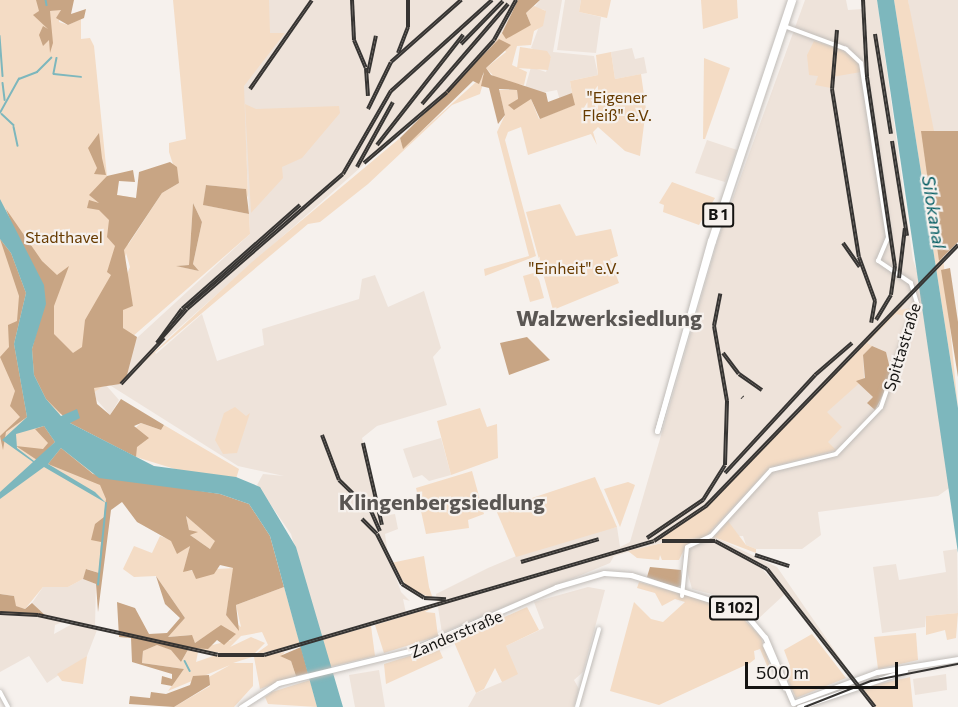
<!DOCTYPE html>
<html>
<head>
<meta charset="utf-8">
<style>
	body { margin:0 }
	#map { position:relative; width:958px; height:707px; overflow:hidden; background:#f6f1ed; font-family:Commissioner,sans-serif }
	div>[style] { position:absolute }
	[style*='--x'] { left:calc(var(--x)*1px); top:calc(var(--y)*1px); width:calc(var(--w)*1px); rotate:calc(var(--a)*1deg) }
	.built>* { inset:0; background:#eee3da }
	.green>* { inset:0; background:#f4dcc5 }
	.forest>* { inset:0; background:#c8a584 }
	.water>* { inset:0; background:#7db7bd }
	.stream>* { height:1.5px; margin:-0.75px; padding:0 0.75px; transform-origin:0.75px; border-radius:0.75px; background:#7db7bd }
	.roads { filter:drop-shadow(0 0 2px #c0bcb8) drop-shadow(0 0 2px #c0bcb8) }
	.secondary>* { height:4px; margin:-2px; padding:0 2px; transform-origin:2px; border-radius:2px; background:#fff }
	.primary>* { height:5px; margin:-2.5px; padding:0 2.5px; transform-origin:2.5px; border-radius:2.5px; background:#fff }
	.tram>* { height:1.5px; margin:-0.75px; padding:0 0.75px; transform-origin:0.75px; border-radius:0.75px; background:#363432 }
	.rail>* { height:4px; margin-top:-2px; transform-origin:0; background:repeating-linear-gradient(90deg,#f6f1ed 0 4.5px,#363432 0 9px); box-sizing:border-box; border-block:2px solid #363432 }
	span { translate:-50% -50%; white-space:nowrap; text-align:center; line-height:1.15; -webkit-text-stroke:4.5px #f6f1ed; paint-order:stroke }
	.shield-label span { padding:2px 4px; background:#f6f1ed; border:2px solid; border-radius:4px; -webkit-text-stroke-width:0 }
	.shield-label { font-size:15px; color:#151412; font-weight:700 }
	.park-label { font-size:16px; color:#673b00 }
	.street-label { font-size:16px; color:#151412 }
	.water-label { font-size:18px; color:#015b61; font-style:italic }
	.district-label { font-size:22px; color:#5a5653; font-weight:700 }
	.scale { position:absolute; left:745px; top:662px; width:153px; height:27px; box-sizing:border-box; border:3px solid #151412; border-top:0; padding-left:8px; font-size:18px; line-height:21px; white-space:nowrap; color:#151412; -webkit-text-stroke:4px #f6f1ed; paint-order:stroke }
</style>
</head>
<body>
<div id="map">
	<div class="built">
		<i style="clip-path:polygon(239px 0,518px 0,502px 33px,473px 68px,154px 350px,156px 354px,202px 314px,217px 361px,264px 345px,262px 329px,359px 299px,362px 279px,375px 275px,388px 307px,424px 291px,441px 348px,433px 357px,447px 405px,377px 426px,362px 438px,382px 516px,395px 514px,398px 529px,385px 534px,388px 554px,401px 592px,410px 601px,403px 599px,406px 613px,321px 639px,291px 534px,257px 485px,263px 474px,284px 476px,238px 466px,108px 384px,126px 348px,250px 234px)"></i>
		<i style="clip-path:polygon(540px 0,562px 0,553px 52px,594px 56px,598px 75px,570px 81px,572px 93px,560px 101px,557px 90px,541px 93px,525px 88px,531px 67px,546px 72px,551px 57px,531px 48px,545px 10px,534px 8px)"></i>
		<i style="clip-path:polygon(565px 0,581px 0,579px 12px,601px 17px,596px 53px,557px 50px)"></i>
		<i style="clip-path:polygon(805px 0,846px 0,848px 10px,863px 9px,862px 0,877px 0,913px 260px,920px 280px,952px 486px,938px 496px,818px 512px,821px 535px,802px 549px,756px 549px,746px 545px,743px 536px,715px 537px,777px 567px,853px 677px,775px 579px,754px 560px,785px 594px,758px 619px,731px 599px,692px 589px,683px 556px,701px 540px,667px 541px,614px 556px,610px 563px,442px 633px,436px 594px,488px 568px,547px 543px,617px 527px,620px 547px,630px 542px,718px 239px)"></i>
		<i style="clip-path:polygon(908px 0,958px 0,958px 131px,928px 131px)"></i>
		<i style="clip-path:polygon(632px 48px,635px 59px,644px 57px,647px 73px,615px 79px,611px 52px)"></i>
		<i style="clip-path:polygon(707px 140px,737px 150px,725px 182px,695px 173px)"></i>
		<i style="clip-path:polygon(105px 384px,119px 400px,110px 415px,96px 399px,94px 388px)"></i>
		<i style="clip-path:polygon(441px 438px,451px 475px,429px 481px,422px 475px,413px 478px,403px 449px)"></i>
		<i style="clip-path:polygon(957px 549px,958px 613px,926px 616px,925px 627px,882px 633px,873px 567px,896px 564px,899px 580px,946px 572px,943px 551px)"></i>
		<i style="clip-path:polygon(83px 579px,96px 584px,95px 626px,46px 616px,32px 603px,43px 587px,68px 587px)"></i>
		<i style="clip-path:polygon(588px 587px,605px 590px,583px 672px,574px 680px,579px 689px,574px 707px,468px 707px,476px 693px,502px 682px,506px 646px,544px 628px,534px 602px)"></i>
		<i style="clip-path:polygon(29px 614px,63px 622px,55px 625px,54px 634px,72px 624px,97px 630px,87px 656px,47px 683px,29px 656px,0 672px,0 615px)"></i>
		<i style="clip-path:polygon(379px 670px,385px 707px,355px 707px,349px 675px)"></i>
		<i style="clip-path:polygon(946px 674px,947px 690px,915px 695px,913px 679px)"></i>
	</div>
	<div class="green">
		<i style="clip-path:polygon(evenodd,0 0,51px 0,51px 11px,61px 9px,59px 22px,68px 25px,81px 19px,81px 39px,90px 38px,94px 46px,107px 176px,103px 185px,118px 186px,117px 195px,135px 198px,128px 245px,162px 193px,179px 183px,169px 152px,169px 143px,186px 139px,173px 0,269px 0,270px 33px,285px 33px,244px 86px,248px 198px,245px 189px,206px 185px,204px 205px,249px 214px,250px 234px,132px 337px,123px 328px,123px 309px,133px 306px,125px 279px,130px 267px,126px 253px,108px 383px,44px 425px,94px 475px,112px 477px,99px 573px,87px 569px,83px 579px,68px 587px,43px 587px,25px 609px,15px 606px,14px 596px,0 594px,0 0,193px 203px,202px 222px,193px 264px,199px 271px,177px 266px,189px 265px,193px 203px)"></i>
		<i style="clip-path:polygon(581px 0,611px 0,607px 18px,579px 12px)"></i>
		<i style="clip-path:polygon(701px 0,737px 0,738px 18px,703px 29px)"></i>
		<i style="clip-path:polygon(894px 0,908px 0,934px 131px,922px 131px,944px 266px,958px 408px)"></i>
		<i style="clip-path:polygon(534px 6px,546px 11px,543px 26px,534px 31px,531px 45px,517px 46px,512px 65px,527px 72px,524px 85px,499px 82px,486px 68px,506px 52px,500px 43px,491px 47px,502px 33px,531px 25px,526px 13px)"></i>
		<i style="clip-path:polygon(814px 41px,836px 48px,831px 88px,815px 85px,818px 76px,809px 75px,807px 55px)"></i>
		<i style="clip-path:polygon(520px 47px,547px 51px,551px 57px,548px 70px,517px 68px)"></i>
		<i style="clip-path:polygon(838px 48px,856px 59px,861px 72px,832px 77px)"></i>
		<i style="clip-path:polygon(611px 52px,615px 79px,641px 74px,646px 109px,640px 156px,625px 151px,598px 127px,593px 132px,597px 145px,591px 134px,528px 155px,521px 127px,508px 132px,505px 140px,536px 256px,485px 276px,484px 269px,529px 256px,497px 132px,505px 115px,499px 90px,517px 90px,518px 100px,508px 105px,531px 99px,539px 119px,574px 105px,570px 81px,598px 75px,596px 55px)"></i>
		<i style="clip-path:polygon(704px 58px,730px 68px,705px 139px,703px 139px)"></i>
		<i style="clip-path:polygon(486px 73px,480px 94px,452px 105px,368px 184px,320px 222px,308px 224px,139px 366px,252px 262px,400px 138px,403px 148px)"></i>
		<i style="clip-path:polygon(245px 104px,256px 109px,339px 106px,340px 113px,302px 158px,282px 167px,283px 178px,251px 213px)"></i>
		<i style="clip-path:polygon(672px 182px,715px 198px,699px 225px,663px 212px,664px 205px,659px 203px)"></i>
		<i style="clip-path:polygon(560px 204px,576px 236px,611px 229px,618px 256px,610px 259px,619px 283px,553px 310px,526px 212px)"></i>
		<i style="clip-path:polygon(537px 272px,544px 298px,530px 302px,523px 276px)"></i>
		<i style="clip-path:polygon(908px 297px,900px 310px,912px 308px,910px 317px,896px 314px,867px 343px,872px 346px,863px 355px,864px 379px,827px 412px,842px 427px,828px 442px,836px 450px,770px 467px,704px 538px,657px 540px,707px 506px)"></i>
		<i style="clip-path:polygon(235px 407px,246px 416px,250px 413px,237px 453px,223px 454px,215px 440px,224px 413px)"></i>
		<i style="clip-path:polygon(480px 408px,487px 427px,497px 424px,498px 458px,451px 475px,437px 421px)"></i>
		<i style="clip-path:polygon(141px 423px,161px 430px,164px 425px,239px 469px,236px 479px,191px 474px,136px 457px,134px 429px)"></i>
		<i style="clip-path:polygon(472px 471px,484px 514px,468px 520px,469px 528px,426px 534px,416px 488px)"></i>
		<i style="clip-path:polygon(595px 477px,617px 527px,516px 557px,496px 510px)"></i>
		<i style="clip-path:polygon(628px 482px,635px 485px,620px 527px,604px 489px)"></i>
		<i style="clip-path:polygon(186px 516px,216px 541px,210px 549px,190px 535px)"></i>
		<i style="clip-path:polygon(728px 521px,746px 545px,756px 549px,756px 553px,714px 537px)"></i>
		<i style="clip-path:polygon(160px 536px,190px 546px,184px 571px,234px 568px,226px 615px,241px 627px,236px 605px,284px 587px,300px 644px,254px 655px,268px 645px,262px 632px,241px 636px,230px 647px,251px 637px,265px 643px,252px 656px,238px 656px,197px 649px,232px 640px,207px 635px,195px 643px,191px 635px,167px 637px,185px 618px,156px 576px,134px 577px,123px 569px,134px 546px,152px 553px)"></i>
		<i style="clip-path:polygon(675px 540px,701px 540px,687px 544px,679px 560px,662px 560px,660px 555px,659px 560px,637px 558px,628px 551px)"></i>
		<i style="clip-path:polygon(424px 556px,429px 587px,433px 599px,407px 587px,391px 563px)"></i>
		<i style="clip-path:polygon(639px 582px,734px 609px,761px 637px,771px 670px,762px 671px,768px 668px,760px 649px,754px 651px,755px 659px,750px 663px,659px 705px,610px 691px,634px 602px,651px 619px,663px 622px,685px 602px,675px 599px,662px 606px,655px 593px,637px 588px)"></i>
		<i style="clip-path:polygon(434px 607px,425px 612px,435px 613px,438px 636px,384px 653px,375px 625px)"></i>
		<i style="clip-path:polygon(527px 607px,539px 630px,506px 646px,518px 674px,502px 682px,495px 668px,484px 689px,476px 693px,453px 640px)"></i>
		<i style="clip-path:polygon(958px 613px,956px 638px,947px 640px,945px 630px,926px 635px,926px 616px)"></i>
		<i style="clip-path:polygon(371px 626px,375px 656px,329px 667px,321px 640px)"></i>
		<i style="clip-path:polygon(916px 633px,918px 660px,878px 669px,874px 637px)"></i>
		<i style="clip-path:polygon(812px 634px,846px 678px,796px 698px,785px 674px,790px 666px,784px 650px)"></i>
		<i style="clip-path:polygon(157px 645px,172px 650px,181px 662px,188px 650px,198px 652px,196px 662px,216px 655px,252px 657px,233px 663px,253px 663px,253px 686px,234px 707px,174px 707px,210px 686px,207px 678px,230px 665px,168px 691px,184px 669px,142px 663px,143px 651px)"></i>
		<i style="clip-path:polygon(438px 647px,443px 658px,386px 684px,384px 664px)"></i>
		<i style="clip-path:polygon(285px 652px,281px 656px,291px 661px,296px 676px,260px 689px,254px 657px)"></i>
		<i style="clip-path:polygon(87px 656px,83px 684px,62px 681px,57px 674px)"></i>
		<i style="clip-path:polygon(910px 677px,913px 707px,875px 707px,861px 688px)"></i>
		<i style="clip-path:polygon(310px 680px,317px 707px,268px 704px,265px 697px,272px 692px)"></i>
	</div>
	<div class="forest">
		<i style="clip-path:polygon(36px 0,74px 0,71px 14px,86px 9px,84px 18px,68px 25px,56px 18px,61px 10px,50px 11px,53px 43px,50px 53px,49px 40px,43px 46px,39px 35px,43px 26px,48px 29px,33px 15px,39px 11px)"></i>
		<i style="clip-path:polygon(518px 0,540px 0,526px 13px,531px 25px,506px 39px,502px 33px)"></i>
		<i style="clip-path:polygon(499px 39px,511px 45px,486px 68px,491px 75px,546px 93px,548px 102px,572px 93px,575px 105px,540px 119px,531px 99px,514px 110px,508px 105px,518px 99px,517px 90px,499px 89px,505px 115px,498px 124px,489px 88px,481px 86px,484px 72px,479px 84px,473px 81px,403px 149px,400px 138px)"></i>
		<i style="clip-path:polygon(921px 131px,958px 131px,958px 242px,939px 261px)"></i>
		<i style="clip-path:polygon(99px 133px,102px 158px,106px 175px,94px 174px,97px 168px,88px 148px)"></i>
		<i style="clip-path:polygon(170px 162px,177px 167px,179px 183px,162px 193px,124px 250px,133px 306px,123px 310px,123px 328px,137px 337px,127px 375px,120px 384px,94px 388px,97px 404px,110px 415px,121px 399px,164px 425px,161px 430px,141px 423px,134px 426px,149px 438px,137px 447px,136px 457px,70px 423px,46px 399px,34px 375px,32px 349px,43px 307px,6px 209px,42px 261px,57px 275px,69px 266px,54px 306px,54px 334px,73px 353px,82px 347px,85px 320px,111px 275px,107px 272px,115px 246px,107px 237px,109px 220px,99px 210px,87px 208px,89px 200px,99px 203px,89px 195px,107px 176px,133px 170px,135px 182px,119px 181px,117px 195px,136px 198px,139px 172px)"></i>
		<i style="clip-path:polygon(206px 185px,246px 189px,249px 214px,203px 205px)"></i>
		<i style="clip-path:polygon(193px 203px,202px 222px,193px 264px,199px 271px,176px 266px,189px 265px)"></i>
		<i style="clip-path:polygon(0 239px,11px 253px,26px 293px,14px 344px,27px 417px,6px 432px,3px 450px,0 436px,20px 417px,10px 406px,15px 391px,0 357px,9px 347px,8px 325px,17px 321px,19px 296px)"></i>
		<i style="clip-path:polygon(950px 268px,958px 322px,958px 377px,941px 270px)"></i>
		<i style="clip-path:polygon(527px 337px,550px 360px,509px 375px,500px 343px)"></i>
		<i style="clip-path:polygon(872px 346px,886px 352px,892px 377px,875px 410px,867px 403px,873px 397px,856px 381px,865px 378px,863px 355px)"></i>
		<i style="clip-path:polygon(44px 426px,55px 442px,37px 460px,16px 446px,43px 449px,48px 443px,35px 429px)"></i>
		<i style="clip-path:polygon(evenodd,61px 448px,93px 474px,220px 494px,249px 504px,270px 536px,284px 587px,236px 605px,239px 631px,226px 615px,233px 568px,220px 565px,214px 574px,196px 579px,192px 570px,183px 572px,190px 546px,177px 554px,171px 541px,137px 522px,122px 502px,111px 510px,98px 612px,96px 584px,83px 579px,86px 569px,99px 573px,101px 542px,91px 540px,95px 524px,104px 517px,106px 499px,100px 485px,48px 464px,61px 448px,186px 516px,215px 541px,210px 549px,190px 535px,198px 532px,189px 530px,186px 516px)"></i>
		<i style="clip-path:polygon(650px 567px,681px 570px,682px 585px,676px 588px,647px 577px)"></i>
		<i style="clip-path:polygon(156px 576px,185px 618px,168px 637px,192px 635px,195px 643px,221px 625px,236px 634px,224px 645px,217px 640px,208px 649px,189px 648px,181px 662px,171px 650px,157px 645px,143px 651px,142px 663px,184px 669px,172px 686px,161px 684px,162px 676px,172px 679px,172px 674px,132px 662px,131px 638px,119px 637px,117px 602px,135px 608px,149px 634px,167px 633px,180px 618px,165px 604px)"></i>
		<i style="clip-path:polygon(0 594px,14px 596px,16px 606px,25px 609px,32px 603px,46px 616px,0 613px)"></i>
		<i style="clip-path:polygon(301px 647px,308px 673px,296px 676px,291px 661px,280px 656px)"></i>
		<i style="clip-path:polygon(209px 675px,210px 685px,174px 707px,129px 704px,130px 696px,150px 698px,151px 692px,166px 694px,190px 685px,193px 676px)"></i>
	</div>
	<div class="water">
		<i style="clip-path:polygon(877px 0,894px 0,958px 408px,958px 553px)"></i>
		<i style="clip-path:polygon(evenodd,0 199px,44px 285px,46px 304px,32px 349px,34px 375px,46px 399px,61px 416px,77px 409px,80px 418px,70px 423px,154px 466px,236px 477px,260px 487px,296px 547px,343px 707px,317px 707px,270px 536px,249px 504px,220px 494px,99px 478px,61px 448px,48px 464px,95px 492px,106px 503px,44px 467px,0 499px,0 492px,33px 462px,2px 440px,27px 417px,14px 344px,26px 293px,11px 253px,0 239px,0 199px,44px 426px,55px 442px,34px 461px,17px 448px,16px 434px,44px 426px)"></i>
	</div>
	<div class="stream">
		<i style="--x:46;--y:0;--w:5;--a:79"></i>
		<i style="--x:0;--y:36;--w:40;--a:85.7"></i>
		<i style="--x:57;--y:58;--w:16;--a:101"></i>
		<i style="--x:54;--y:74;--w:27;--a:6"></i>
		<i style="--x:3;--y:83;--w:17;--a:83"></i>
		<i style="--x:0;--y:113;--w:39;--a:-61"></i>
		<i style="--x:19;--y:79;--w:19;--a:-21"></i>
		<i style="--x:37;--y:72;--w:20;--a:-45"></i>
		<i style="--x:2;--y:114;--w:16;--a:43"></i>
		<i style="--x:14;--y:127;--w:19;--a:78"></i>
		<i style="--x:98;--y:585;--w:82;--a:-84.4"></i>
		<i style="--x:185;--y:661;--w:11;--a:63"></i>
	</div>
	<div class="roads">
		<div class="secondary">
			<i style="--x:682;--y:596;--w:49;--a:-84.2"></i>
			<i style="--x:687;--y:547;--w:26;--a:-25"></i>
			<i style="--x:711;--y:536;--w:89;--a:-47.7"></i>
			<i style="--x:771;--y:470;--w:67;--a:-13.8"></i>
			<i style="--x:836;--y:454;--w:65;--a:-46.2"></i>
			<i style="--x:881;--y:407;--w:110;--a:-70.9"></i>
			<i style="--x:917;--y:303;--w:21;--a:-107"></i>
			<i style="--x:911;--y:283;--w:40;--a:-146"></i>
			<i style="--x:878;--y:261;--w:26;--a:-67"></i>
			<i style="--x:888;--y:237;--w:176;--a:-98.8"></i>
			<i style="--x:861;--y:63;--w:21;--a:-137"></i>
			<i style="--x:846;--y:49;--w:63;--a:-159.6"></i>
			<i style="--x:0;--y:692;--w:17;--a:62"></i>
			<i style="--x:577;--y:707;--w:81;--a:-74.2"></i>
		</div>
		<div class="primary">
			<i style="--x:790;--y:0;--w:253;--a:108.4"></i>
			<i style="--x:710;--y:240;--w:198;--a:105.5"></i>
			<i style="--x:657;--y:431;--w:198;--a:-73.6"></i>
			<i style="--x:713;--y:241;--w:254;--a:-71.6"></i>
			<i style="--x:765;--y:645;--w:47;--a:65.1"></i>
			<i style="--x:428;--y:648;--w:21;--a:-23"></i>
			<i style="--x:241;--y:707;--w:44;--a:-33"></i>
			<i style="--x:278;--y:683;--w:135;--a:-13.7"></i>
			<i style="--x:409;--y:651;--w:160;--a:-23.5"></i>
			<i style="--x:556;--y:587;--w:50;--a:-16.3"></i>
			<i style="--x:604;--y:573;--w:27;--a:4"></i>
			<i style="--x:631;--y:575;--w:116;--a:17.5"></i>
			<i style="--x:742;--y:610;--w:35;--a:50"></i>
			<i style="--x:765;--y:637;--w:72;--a:67"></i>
			<i style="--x:793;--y:703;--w:90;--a:-20.3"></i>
			<i style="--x:877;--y:672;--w:82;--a:-9.1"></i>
			<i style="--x:799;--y:707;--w:112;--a:-18.8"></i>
		</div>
	</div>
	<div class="tram">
		<i style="--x:805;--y:707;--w:71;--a:-21.5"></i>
		<i style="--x:871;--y:681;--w:89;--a:-11.1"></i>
	</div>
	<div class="rail">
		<i style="--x:352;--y:0;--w:40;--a:87.1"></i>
		<i style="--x:354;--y:40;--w:30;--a:67"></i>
		<i style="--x:366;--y:68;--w:28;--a:86"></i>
		<i style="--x:863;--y:0;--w:77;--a:87"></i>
		<i style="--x:867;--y:77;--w:191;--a:81.6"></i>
		<i style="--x:895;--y:266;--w:29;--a:98"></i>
		<i style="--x:891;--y:295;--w:29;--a:121"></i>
		<i style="--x:837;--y:30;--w:59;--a:94.8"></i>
		<i style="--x:832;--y:89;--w:170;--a:80.9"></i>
		<i style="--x:859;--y:257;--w:47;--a:70"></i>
		<i style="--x:875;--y:301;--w:22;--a:100"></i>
		<i style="--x:875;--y:34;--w:101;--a:80.9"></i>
		<i style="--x:461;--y:44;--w:60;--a:-45.7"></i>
		<i style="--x:398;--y:53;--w:28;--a:-69"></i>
		<i style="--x:408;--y:27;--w:27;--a:-90"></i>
		<i style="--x:368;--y:73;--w:38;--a:-78"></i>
		<i style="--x:250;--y:89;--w:108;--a:-55.1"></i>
		<i style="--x:422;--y:104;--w:132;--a:-49.3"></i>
		<i style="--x:368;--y:109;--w:52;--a:-63.9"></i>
		<i style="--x:391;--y:62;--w:94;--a:-41.5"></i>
		<i style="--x:892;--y:141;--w:96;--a:81"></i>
		<i style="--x:377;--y:145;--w:140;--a:-52"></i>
		<i style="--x:364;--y:163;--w:109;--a:-40.5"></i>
		<i style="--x:447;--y:92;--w:70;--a:-47.9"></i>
		<i style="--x:494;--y:40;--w:46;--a:-61.2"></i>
		<i style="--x:357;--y:167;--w:74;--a:-61"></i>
		<i style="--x:300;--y:205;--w:157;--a:138.6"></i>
		<i style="--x:182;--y:309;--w:42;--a:126.3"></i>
		<i style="--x:157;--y:343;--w:45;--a:-48.6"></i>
		<i style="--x:187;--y:309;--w:206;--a:-40.9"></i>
		<i style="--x:343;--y:174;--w:96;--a:-60"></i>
		<i style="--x:391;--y:91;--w:136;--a:-42"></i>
		<i style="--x:843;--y:243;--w:29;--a:55"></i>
		<i style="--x:899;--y:278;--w:50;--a:-83.2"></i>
		<i style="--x:723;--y:353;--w:26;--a:53"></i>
		<i style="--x:739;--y:374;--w:28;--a:35"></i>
		<i style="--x:121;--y:384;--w:63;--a:-46.9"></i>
		<i style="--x:742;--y:397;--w:1;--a:45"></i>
		<i style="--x:322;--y:435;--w:48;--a:69.3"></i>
		<i style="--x:339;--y:480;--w:45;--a:44.1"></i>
		<i style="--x:371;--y:511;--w:22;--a:66"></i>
		<i style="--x:363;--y:443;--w:84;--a:77"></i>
		<i style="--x:725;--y:473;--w:133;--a:-47.4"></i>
		<i style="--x:815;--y:375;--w:49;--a:-40.9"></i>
		<i style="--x:362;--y:519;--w:21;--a:45"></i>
		<i style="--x:377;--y:534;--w:56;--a:63.4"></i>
		<i style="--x:402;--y:584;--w:26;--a:32"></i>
		<i style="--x:424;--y:598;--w:22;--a:3"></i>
		<i style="--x:647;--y:538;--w:68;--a:-34.2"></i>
		<i style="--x:703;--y:500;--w:41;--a:-57.8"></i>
		<i style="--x:725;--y:465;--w:64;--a:-88.2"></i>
		<i style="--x:727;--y:401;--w:76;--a:-99.8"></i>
		<i style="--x:714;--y:326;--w:33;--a:-79"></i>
		<i style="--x:662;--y:541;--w:53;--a:0"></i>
		<i style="--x:715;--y:541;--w:59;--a:28.3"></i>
		<i style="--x:767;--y:569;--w:175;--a:52"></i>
		<i style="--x:755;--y:555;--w:36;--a:18"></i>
		<i style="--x:521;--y:562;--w:81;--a:-16.4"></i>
		<i style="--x:0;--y:613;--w:38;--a:3"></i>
		<i style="--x:38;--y:615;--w:184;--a:12.5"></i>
		<i style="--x:218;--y:655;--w:46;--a:0"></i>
		<i style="--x:264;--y:655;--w:406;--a:-16.3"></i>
		<i style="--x:654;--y:541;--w:63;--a:-33.9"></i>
		<i style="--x:706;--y:506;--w:363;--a:-46"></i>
	</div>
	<div class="shield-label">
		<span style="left:718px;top:215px">B 1</span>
		<span style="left:734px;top:608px">B 102</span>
	</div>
	<div class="park-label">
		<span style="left:617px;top:106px">"Eigener<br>Fleiß" e.V.</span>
		<span style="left:64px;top:237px">Stadthavel</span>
		<span style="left:574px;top:268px">"Einheit" e.V.</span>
	</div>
	<div class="street-label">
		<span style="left:902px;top:347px;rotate:-73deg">Spittastraße</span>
		<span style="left:456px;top:634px;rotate:-23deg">Zanderstraße</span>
	</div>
	<div class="water-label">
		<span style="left:934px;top:212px;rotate:81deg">Silokanal</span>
	</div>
	<div class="district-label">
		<span style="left:609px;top:318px">Walzwerksiedlung</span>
		<span style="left:442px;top:502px">Klingenbergsiedlung</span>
	</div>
	<div class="scale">500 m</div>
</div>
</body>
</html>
